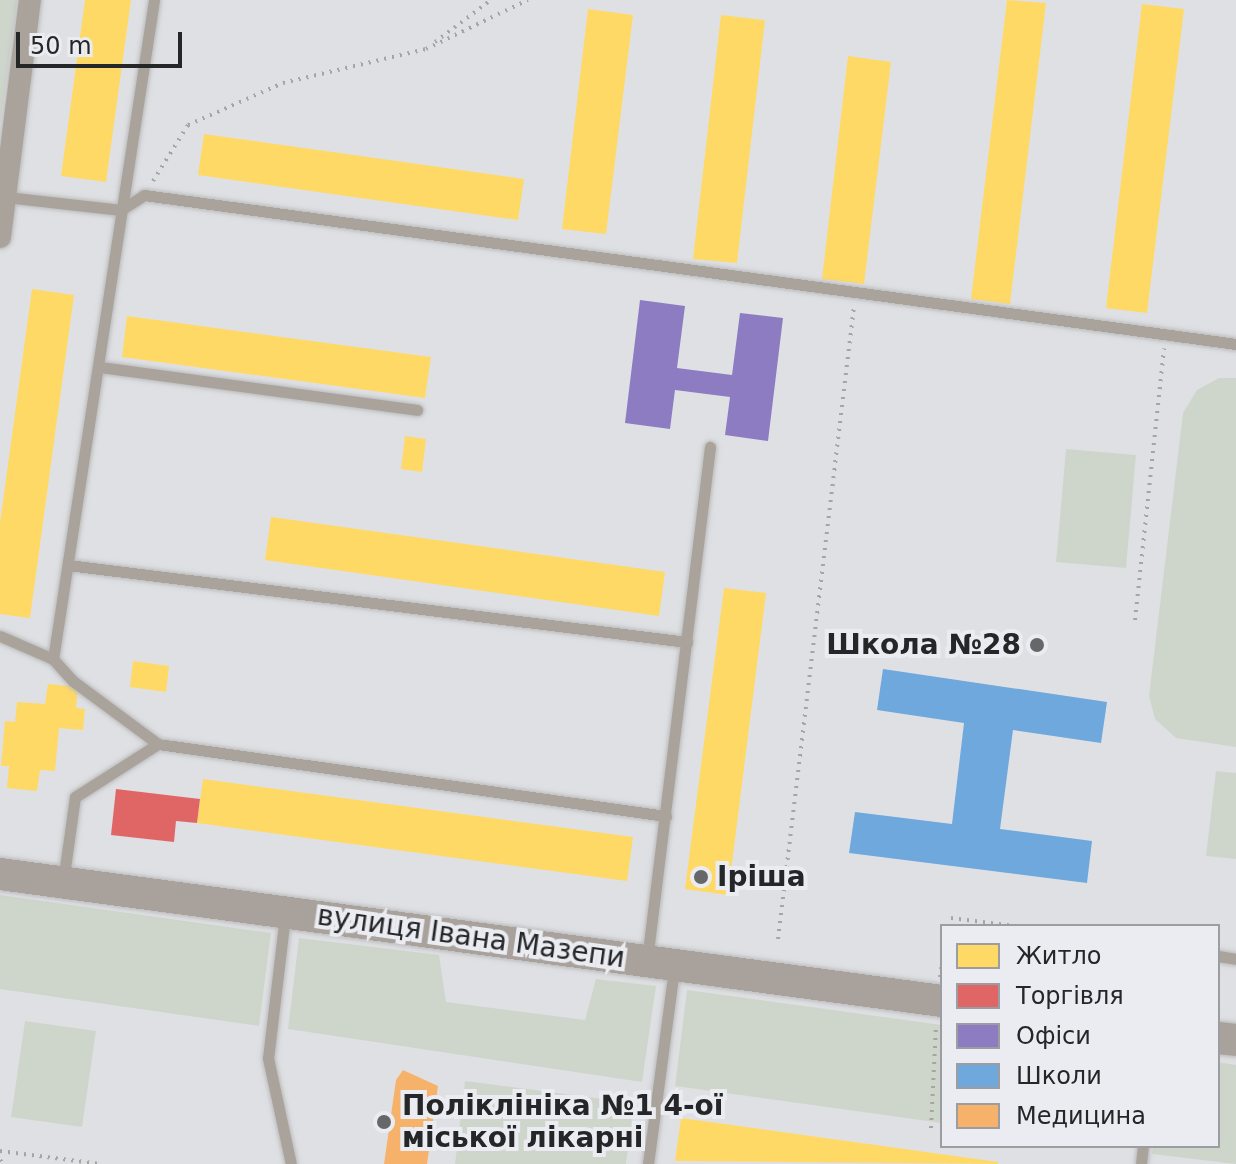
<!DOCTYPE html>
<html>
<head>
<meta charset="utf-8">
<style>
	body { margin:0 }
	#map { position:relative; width:1236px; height:1164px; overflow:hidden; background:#dfe0e3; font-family:"DejaVu Sans",sans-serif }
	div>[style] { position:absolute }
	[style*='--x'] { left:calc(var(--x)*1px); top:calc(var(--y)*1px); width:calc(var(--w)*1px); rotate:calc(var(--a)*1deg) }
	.green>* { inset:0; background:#ced6cc }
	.homes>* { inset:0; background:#ffd966 }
	.shops>* { inset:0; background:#e06666 }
	.offices>* { inset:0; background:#8e7cc3 }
	.schools>* { inset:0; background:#6fa8dc }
	.health>* { inset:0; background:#f6b26b }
	.path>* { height:4px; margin-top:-2px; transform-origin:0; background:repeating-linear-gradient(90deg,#a8a4a1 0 2px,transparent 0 8px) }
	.roads { filter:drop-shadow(0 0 2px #bbbbbd) drop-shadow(0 0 2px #bbbbbd) }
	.lane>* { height:11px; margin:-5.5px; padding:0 5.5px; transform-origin:5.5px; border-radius:5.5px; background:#aaa39c }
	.street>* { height:22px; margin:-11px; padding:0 11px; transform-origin:11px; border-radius:11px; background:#aaa39c }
	.secondary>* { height:32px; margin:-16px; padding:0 16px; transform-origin:16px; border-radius:16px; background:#a9a29c }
	.dots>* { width:22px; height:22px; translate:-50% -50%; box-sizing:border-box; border:4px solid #eaecf2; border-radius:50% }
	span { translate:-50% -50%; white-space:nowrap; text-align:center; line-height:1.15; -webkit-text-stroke:8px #eaecf2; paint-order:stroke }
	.poi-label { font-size:28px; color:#252628; font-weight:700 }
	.right { translate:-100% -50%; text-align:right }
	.left { translate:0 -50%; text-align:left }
	.street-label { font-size:28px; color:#252628 }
	.legend { position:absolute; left:940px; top:924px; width:280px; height:224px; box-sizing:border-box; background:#eaecf2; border:2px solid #9b9da1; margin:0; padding:10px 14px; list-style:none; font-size:24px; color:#252628 }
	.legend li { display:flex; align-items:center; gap:16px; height:40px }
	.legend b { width:40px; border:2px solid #9b9da1 }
	.scale { position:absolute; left:16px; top:32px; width:166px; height:36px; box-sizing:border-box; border:4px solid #252628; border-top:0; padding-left:10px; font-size:24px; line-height:28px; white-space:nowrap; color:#252628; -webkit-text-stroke:6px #eaecf2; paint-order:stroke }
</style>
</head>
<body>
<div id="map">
	<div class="green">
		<i style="clip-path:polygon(0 0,17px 0,0 125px)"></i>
		<i style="clip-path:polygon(1219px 378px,1236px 378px,1236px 747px,1176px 738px,1155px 719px,1149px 696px,1183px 413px,1197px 390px)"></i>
		<i style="clip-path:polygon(1066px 449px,1136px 455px,1126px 568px,1056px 562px)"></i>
		<i style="clip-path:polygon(1216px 771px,1236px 773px,1236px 859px,1206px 856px)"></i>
		<i style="clip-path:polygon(0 895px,271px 933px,259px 1026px,0 989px)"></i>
		<i style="clip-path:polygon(299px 938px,439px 955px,446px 1002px,585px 1020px,596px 979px,656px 986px,642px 1082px,288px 1029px)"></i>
		<i style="clip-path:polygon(687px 990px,942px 1025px,942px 1123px,675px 1086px)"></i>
		<i style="clip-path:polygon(25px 1021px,96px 1031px,82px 1127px,11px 1117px)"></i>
		<i style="clip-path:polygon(1218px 1062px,1236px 1065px,1236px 1164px,1152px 1154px,1153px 1146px,1218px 1146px)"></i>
		<i style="clip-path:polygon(465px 1081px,634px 1103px,626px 1164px,455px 1164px)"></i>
	</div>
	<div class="homes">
		<i style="clip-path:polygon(85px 0,131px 0,106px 182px,61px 176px)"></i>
		<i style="clip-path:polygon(1007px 0,1046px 3px,1010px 304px,971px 299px)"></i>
		<i style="clip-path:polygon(1142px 4px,1184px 9px,1147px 313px,1106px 308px)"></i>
		<i style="clip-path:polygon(588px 9px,633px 15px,606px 234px,562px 229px)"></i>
		<i style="clip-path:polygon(721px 15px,765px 20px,737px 263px,693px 259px)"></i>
		<i style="clip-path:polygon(848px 56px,891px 62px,864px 284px,822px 279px)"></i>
		<i style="clip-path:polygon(204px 134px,524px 179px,518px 220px,198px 175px)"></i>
		<i style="clip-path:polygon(32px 289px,74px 295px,30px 618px,0 614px,0 523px)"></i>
		<i style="clip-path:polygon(127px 316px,431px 357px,425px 398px,122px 357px)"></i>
		<i style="clip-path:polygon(405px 436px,426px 439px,422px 472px,401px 469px)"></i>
		<i style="clip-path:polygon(271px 517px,665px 572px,659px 616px,265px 560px)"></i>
		<i style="clip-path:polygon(724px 588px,766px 593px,728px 895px,685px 889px)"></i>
		<i style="clip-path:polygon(133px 661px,169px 666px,166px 692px,130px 687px)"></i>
		<i style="clip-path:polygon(48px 684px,78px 687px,76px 708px,85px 709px,83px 730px,59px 728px,55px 771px,40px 770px,37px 791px,7px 788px,9px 766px,1px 766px,5px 721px,15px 722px,17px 702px,45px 704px)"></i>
		<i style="clip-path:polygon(203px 779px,633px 837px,627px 881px,197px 823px)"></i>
		<i style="clip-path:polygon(681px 1118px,998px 1162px,998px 1164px,675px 1161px)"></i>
	</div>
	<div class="shops">
		<i style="clip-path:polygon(116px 789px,200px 799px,197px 823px,176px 821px,174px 842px,111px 835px)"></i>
	</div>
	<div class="offices">
		<i style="clip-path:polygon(640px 300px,685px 306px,677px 368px,732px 375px,740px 313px,783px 318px,768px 441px,725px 435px,730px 397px,675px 390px,670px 429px,625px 423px)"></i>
	</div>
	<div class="schools">
		<i style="clip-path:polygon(883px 669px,1107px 702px,1101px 743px,1013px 730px,1000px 829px,1092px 841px,1087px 883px,849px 853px,855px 812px,952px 824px,964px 723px,877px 710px)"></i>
	</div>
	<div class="health">
		<i style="clip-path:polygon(403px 1070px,438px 1086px,427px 1164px,384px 1164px,396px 1080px)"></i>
	</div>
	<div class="path">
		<i style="--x:435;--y:42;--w:70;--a:-36.9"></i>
		<i style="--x:153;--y:181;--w:66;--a:-58"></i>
		<i style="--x:188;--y:125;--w:104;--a:-23.9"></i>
		<i style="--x:283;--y:83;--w:147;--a:-13.4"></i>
		<i style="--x:426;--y:49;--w:113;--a:-25.7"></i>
		<i style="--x:1135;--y:620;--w:273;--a:-83.9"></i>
		<i style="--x:949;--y:926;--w:8;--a:-76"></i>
		<i style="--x:951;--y:918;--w:64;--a:7.2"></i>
		<i style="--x:778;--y:939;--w:638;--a:-83.15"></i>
		<i style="--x:940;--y:977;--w:14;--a:-82"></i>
		<i style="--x:931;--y:1128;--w:103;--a:-87.2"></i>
		<i style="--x:0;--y:1151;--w:101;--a:7.4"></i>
		<i style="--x:0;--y:1160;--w:5;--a:53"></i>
	</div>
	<div class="roads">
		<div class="lane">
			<i style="--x:154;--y:0;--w:667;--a:98.71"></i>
			<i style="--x:53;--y:659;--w:30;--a:48"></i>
			<i style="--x:73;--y:681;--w:106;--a:36.5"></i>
			<i style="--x:158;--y:744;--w:513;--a:8.07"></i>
			<i style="--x:6;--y:197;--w:116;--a:6.4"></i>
			<i style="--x:121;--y:210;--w:27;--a:-33"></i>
			<i style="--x:144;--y:195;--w:1102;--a:7.77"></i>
			<i style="--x:100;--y:367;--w:320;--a:7.7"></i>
			<i style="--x:68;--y:565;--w:624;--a:7.09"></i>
			<i style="--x:0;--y:636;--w:58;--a:23.5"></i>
			<i style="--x:63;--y:882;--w:86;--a:-82"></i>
			<i style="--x:75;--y:797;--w:98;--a:-32.6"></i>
			<i style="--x:285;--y:916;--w:143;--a:96.8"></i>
			<i style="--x:268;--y:1058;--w:108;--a:77.8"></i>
			<i style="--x:1218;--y:956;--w:18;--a:9"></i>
			<i style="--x:647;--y:960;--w:517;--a:-83"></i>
			<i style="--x:648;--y:1164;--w:197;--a:-82.4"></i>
			<i style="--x:1141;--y:1164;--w:18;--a:-84"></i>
		</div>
		<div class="street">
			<i style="--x:0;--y:237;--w:239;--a:-82.8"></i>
		</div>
		<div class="secondary">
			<i style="--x:0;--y:874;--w:951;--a:7.68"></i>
			<i style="--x:1218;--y:1038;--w:18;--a:6"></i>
		</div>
	</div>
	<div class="dots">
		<i style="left:1037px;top:645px;background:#666769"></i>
		<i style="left:701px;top:877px;background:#666769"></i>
		<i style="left:384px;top:1122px;background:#666769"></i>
	</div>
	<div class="poi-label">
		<span class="right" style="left:1021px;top:645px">Школа №28</span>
		<span class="left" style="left:717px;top:877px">Іріша</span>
		<span class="left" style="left:402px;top:1122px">Поліклініка №1 4-ої<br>міської лікарні</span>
	</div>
	<div class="street-label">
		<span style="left:471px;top:937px;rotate:8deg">вулиця Івана Мазепи</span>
	</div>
	<ul class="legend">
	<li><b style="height:22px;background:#ffd966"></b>Житло</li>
	<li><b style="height:22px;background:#e06666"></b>Торгівля</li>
	<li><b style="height:22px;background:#8e7cc3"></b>Офіси</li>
	<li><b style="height:22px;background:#6fa8dc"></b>Школи</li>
	<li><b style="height:22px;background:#f6b26b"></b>Медицина</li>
	</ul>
	<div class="scale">50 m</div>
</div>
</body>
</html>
